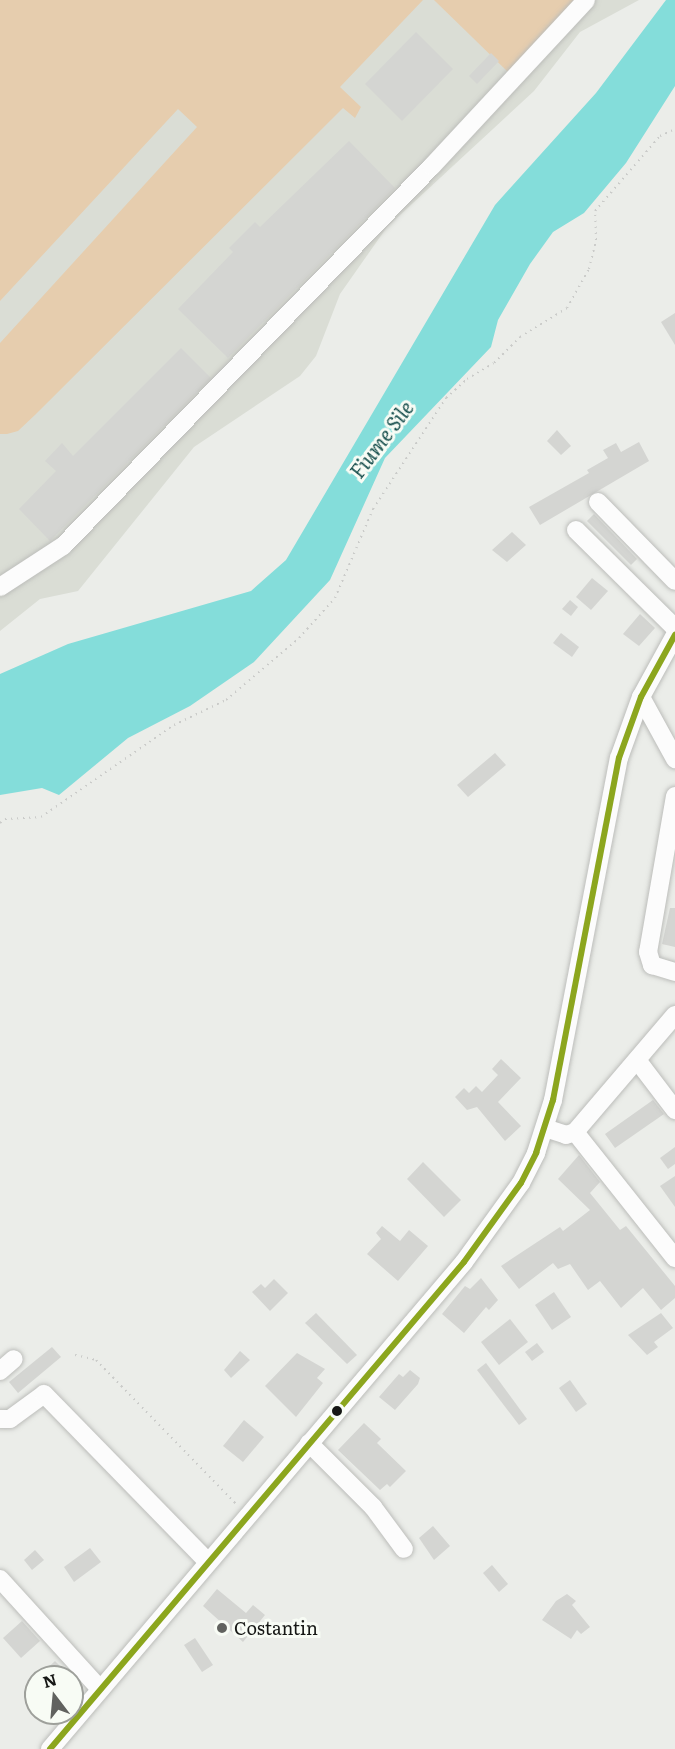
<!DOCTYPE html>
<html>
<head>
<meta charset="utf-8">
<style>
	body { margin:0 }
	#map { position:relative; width:675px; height:1749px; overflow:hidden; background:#ebede9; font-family:Literata,serif }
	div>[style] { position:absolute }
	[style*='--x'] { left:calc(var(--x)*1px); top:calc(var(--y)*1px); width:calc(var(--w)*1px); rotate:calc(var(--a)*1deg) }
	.built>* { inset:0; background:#daddd5 }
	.green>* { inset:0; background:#e6cdae }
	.water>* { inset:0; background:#84ddda }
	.building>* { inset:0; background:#d4d5d2 }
	.path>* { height:2px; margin-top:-1px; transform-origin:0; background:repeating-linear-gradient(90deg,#cacbc9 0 1.5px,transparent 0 6px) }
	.roads { filter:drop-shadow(0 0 2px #bcbdba) drop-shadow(0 0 2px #bcbdba) }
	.minor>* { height:18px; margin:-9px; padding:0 9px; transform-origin:9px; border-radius:9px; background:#fcfcfc }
	.bus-1>* { height:6px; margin:-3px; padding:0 3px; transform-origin:3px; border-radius:3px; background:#8ca61e }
	.dots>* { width:16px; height:16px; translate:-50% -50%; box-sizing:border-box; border:3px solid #f8fcf5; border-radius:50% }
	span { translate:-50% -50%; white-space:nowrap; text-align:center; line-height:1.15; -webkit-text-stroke:6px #f8fcf5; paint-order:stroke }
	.poi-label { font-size:18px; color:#161715 }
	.left { translate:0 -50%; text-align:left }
	.water-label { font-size:20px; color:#174f4d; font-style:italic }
	.north { position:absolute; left:24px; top:1665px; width:60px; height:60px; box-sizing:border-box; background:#f8fcf5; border:2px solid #9ea09b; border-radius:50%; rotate:344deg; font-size:16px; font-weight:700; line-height:24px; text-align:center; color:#161715 }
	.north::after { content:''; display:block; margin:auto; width:21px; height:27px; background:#61625f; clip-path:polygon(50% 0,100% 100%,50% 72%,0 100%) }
</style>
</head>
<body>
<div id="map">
	<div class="built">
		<i style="clip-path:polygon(0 0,639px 0,580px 32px,534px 91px,387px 227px,340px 294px,316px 356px,300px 376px,194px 447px,78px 591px,40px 599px,0 631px)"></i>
	</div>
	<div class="green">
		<i style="clip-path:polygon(0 0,423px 0,340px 87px,361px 107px,355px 118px,343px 108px,36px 414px,18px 431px,7px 434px,0 434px,0 343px,197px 127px,178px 109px,0 301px)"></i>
		<i style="clip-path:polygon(434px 0,578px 0,509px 73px)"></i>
	</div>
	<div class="water">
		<i style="clip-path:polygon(666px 0,675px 0,675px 86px,626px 163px,584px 213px,553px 232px,530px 264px,498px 320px,491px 347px,385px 458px,330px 580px,254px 662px,190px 706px,128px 738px,59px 795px,42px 788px,0 795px,0 674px,68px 644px,251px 591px,286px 560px,495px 205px,596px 93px)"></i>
	</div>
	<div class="building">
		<i style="clip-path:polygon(416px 32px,453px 69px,402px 121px,365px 84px)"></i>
		<i style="clip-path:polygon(491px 53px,499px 61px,477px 84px,469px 76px)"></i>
		<i style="clip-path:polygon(349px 141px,395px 188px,228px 358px,178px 309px,233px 252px,229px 248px,255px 222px,260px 227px)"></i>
		<i style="clip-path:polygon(675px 313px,675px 345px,661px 322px)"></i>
		<i style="clip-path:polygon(181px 348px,211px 378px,50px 541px,19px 509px,56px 471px,45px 461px,62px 443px,73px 456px)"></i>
		<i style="clip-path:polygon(557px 430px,571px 446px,561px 455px,547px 441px)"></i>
		<i style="clip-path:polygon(639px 442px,649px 461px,540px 525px,529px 507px,589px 473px,587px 470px,608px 458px,603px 450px,616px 443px,621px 452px)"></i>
		<i style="clip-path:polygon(594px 514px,637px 559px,631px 565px,587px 521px)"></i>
		<i style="clip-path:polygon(512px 532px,526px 545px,507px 562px,492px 550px)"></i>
		<i style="clip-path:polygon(592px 578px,608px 591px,591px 610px,576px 597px)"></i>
		<i style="clip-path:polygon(570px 600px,578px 607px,571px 616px,562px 609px)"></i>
		<i style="clip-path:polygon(640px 614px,655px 628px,639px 646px,623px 634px)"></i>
		<i style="clip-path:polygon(561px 633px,579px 647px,572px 657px,553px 643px)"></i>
		<i style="clip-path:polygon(495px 753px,506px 765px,468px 797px,457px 785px)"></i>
		<i style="clip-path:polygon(670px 908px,675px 908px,675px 947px,662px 944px)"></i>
		<i style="clip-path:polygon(501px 1059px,521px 1078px,498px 1102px,521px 1126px,505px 1141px,477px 1107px,467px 1110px,455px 1097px,464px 1088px,469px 1093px,476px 1086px,482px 1092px,498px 1075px,492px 1069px)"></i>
		<i style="clip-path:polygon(653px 1100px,664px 1114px,615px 1148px,605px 1134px)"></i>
		<i style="clip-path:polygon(675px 1147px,675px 1164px,668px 1169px,660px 1158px)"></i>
		<i style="clip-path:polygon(579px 1155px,600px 1182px,590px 1193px,620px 1230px,626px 1226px,675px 1286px,675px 1298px,661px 1310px,643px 1288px,621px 1308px,600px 1281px,588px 1290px,570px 1264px,558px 1269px,553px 1263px,519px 1289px,501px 1266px,560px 1227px,563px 1231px,590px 1210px,558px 1179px)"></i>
		<i style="clip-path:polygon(423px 1162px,461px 1200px,444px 1217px,407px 1179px)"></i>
		<i style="clip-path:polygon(675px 1176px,675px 1207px,660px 1186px)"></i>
		<i style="clip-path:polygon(382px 1226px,400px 1241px,409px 1230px,428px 1246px,398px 1281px,367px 1254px,381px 1239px,376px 1233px)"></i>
		<i style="clip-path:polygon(481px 1278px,498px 1300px,489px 1310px,486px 1307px,464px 1333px,442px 1314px,465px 1286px,470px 1289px)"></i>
		<i style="clip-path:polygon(274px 1279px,288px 1293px,270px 1311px,252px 1292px,261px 1284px,265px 1288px)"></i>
		<i style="clip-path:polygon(554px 1292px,571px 1317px,552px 1330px,535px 1305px)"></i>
		<i style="clip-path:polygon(316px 1313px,357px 1355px,347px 1364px,305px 1323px)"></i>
		<i style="clip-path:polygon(661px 1313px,673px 1328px,654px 1342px,658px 1347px,647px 1355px,628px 1335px)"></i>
		<i style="clip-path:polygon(510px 1319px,528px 1342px,499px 1365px,481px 1342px)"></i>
		<i style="clip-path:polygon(537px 1343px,544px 1352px,532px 1361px,525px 1352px)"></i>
		<i style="clip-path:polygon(52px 1347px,61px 1357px,18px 1393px,9px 1382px)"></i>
		<i style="clip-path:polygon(240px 1351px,250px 1360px,231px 1378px,224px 1370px)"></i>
		<i style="clip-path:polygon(297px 1353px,325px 1369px,317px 1378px,323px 1383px,296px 1417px,265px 1386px)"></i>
		<i style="clip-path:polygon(486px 1363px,527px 1419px,519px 1425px,477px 1370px)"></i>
		<i style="clip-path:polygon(410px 1370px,420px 1378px,418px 1384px,395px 1410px,379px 1397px,399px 1374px,403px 1377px)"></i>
		<i style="clip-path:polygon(570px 1380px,587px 1404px,576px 1412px,559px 1388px)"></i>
		<i style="clip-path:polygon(244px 1420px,264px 1437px,243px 1462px,223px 1446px)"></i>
		<i style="clip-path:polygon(364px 1423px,381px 1439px,377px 1443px,406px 1471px,390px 1487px,387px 1484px,380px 1490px,338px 1450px)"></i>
		<i style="clip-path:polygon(433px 1526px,450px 1546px,434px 1560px,419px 1538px)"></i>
		<i style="clip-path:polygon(90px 1548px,101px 1562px,74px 1582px,64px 1567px)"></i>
		<i style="clip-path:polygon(35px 1550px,44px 1560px,32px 1570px,24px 1560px)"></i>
		<i style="clip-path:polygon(492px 1565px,508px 1584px,499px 1592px,483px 1573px)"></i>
		<i style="clip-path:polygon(217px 1589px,246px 1613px,253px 1605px,265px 1615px,243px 1642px,203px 1606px)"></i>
		<i style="clip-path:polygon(567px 1594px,576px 1601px,572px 1605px,590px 1627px,581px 1634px,577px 1630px,571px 1639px,542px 1620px,556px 1601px)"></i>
		<i style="clip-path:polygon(22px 1621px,40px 1641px,21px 1658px,3px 1638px)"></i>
		<i style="clip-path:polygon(195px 1638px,213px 1665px,202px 1672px,184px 1645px)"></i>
		<i style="clip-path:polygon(55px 1661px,71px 1677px,38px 1677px)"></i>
	</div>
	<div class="path">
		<i style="--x:0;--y:823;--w:6;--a:-39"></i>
		<i style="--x:5;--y:819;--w:36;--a:-3"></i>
		<i style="--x:41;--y:817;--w:162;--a:-34.7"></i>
		<i style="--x:174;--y:725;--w:58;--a:-25.7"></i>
		<i style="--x:226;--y:700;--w:96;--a:-40.3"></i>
		<i style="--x:299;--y:638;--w:54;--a:-48"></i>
		<i style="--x:335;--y:598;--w:97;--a:-66.9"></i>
		<i style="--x:373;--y:509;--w:133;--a:-56.7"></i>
		<i style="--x:446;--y:398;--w:28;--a:-42"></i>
		<i style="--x:467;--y:379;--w:31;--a:-31"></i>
		<i style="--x:494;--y:363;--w:37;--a:-45"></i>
		<i style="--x:520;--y:337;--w:55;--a:-31.7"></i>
		<i style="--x:567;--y:308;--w:45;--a:-60.6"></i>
		<i style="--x:589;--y:269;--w:30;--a:-76"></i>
		<i style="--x:596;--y:240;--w:29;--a:-92"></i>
		<i style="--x:595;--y:211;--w:99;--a:-49.1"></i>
		<i style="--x:660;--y:136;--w:17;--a:-25"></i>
		<i style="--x:75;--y:1355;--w:22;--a:13"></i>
		<i style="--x:96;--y:1360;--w:202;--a:45.8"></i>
	</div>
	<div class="roads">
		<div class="minor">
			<i style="--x:598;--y:502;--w:110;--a:45.7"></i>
			<i style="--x:576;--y:530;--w:139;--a:44.7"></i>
			<i style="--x:0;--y:587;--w:75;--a:-33.1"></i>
			<i style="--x:63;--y:546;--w:530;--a:-45.84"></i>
			<i style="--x:432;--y:166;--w:226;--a:-47.1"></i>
			<i style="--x:641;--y:697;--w:71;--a:61.3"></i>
			<i style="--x:675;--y:796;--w:158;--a:99.8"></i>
			<i style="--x:648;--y:952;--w:14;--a:73"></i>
			<i style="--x:652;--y:965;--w:24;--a:17"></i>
			<i style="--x:637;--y:1060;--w:63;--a:52.8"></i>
			<i style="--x:545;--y:1128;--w:22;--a:18"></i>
			<i style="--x:566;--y:1135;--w:9;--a:-18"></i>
			<i style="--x:575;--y:1132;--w:154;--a:-49.5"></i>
			<i style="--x:575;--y:1132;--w:161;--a:51.6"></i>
			<i style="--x:0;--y:1371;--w:18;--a:-41"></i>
			<i style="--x:0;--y:1419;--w:10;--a:0"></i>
			<i style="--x:10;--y:1419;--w:42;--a:-36.3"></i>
			<i style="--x:44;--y:1394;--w:235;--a:45.7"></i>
			<i style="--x:309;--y:1443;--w:91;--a:45"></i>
			<i style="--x:373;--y:1507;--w:52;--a:53.6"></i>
			<i style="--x:0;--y:1579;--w:149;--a:47.7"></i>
			<i style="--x:50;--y:1749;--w:639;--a:-49.63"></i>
			<i style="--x:464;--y:1262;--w:97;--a:-54.2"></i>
			<i style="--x:521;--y:1183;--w:34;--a:-63"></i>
			<i style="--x:536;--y:1153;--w:56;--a:-72.2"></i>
			<i style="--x:553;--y:1100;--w:348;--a:-79.1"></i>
			<i style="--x:619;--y:758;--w:65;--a:-70.2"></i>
			<i style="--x:641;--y:697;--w:71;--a:-61.3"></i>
		</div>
	</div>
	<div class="bus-1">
		<i style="--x:50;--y:1749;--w:639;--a:-49.63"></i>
		<i style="--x:464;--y:1262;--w:97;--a:-54.2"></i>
		<i style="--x:521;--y:1183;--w:34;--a:-63"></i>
		<i style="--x:536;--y:1153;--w:56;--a:-72.2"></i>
		<i style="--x:553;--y:1100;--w:348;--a:-79.1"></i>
		<i style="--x:619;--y:758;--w:65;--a:-70.2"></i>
		<i style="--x:641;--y:697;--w:71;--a:-61.3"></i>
	</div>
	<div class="dots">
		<i style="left:337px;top:1411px;background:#161715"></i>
		<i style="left:222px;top:1628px;background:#61625f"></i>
	</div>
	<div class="poi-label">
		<span class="left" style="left:234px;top:1628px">Costantin</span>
	</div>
	<div class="water-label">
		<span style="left:381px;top:439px;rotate:-53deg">Fiume Sile</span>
	</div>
	<div class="north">N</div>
</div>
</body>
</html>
